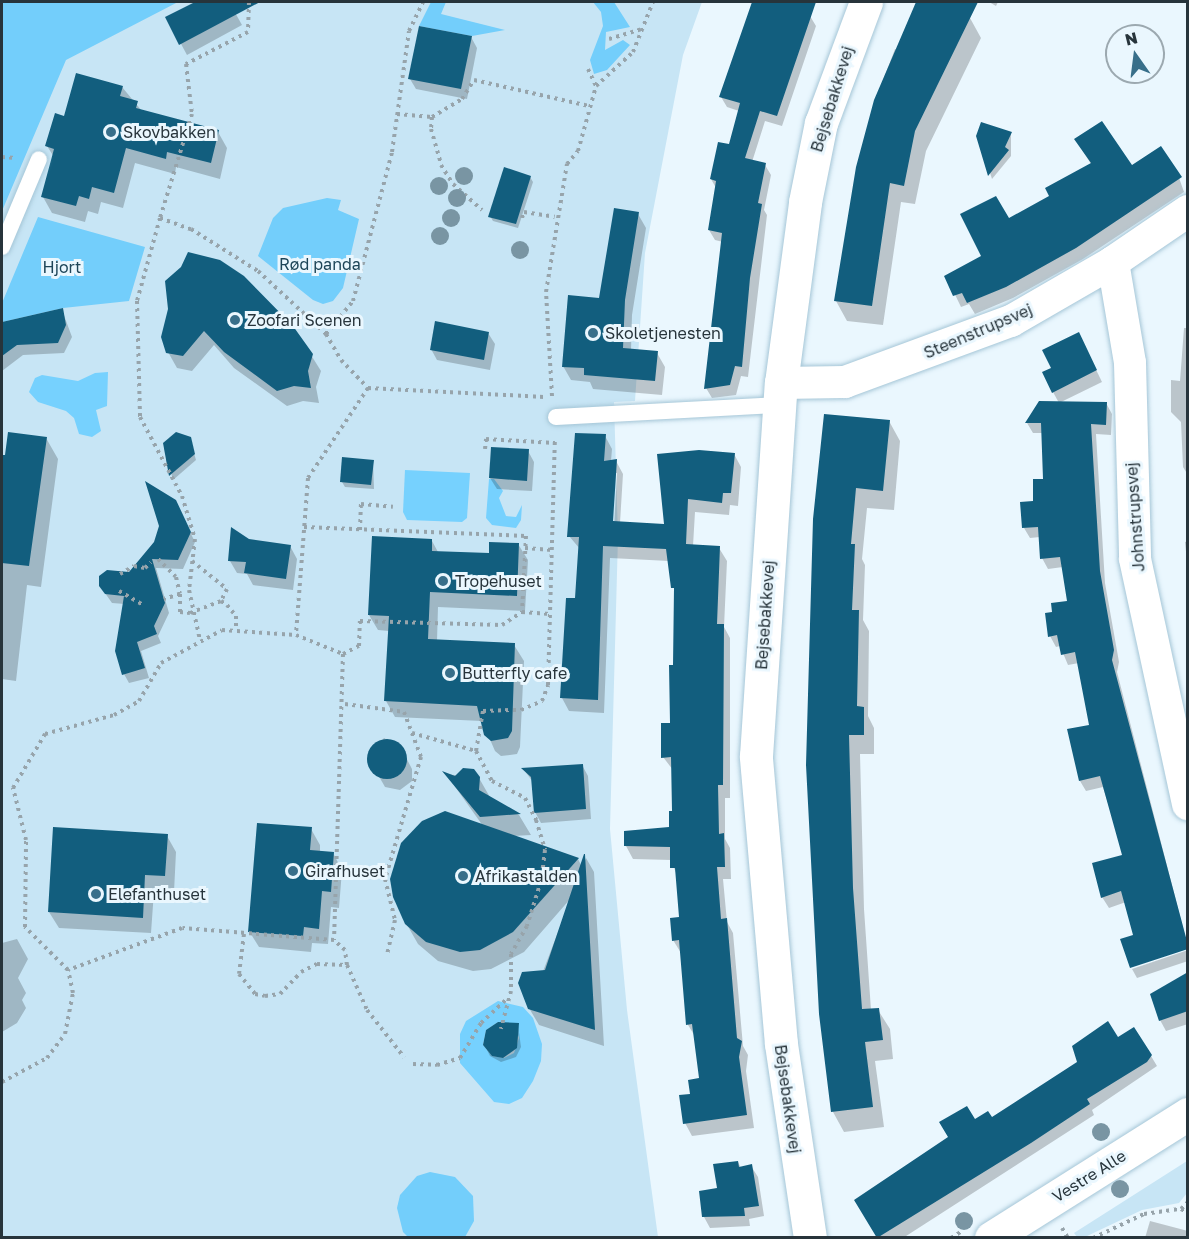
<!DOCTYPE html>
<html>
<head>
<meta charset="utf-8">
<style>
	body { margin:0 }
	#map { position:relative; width:1189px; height:1239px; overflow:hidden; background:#eaf7fe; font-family:"Golos Text",sans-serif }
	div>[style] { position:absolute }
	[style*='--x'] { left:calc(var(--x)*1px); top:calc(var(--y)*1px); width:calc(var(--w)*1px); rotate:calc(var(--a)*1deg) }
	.green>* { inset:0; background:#c7e5f5 }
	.forest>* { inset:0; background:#73cefb }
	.water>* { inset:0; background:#76d1fe }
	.shadow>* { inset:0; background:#0003 }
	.building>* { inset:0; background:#125e7e }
	.round { border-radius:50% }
	.path>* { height:4px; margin-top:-2px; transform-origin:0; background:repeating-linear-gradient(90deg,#97a4ab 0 3px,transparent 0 7.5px) }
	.roads { filter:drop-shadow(0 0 2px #a5c6d7) drop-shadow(0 0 2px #a5c6d7) }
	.service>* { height:16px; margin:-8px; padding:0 8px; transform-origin:8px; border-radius:8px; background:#fff }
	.minor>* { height:32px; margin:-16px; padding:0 16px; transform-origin:16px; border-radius:16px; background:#fff }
	.tertiary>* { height:33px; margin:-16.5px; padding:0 16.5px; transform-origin:16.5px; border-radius:16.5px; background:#fff }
	.path-bridge>* { height:4px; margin-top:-2px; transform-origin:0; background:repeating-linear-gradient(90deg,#97a4ab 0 3px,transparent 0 7.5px) }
	.trees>* { width:18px; height:18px; margin:-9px; border-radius:50%; background:#7995a3 }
	.dots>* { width:16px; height:16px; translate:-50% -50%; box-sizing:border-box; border:3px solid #eaf7fe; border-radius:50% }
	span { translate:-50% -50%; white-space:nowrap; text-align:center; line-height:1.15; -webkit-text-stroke:6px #eaf7fe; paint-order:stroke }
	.street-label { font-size:16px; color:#27343b }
	.poi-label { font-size:16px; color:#27343b }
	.left { translate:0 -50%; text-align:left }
	.park-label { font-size:16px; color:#1d4558 }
	.frame { position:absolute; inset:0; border:3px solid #27343b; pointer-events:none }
	.north { position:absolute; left:1105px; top:24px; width:60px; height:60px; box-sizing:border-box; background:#eaf7fe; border:2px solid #9ca9b0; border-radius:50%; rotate:346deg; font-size:16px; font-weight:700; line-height:24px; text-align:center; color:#27343b }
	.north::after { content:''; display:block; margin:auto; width:21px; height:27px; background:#386f8a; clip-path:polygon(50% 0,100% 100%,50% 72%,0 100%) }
</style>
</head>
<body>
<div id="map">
	<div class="green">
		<i style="clip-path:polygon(2px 2px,702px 2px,683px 55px,645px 253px,635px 401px,614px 402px,618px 537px,610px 829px,627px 1010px,658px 1237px,2px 1238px)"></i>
		<i style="clip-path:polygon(1187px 1161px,1187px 1193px,1179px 1203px,1142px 1210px,1085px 1237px,1077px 1237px,1074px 1233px)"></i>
	</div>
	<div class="forest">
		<i style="clip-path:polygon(2px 2px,178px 2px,66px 60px,2px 211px)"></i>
		<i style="clip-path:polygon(431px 2px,446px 2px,441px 14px,505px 30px,472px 36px,419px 26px)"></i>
		<i style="clip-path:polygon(593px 2px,614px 2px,630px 27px,606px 32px,605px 50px,623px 40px,630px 45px,607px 70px,594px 74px,590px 60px,603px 26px,601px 12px)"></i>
		<i style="clip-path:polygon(327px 198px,341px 200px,338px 210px,359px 219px,343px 288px,333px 301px,323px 304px,313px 300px,258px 256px,273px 218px,283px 208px)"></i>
		<i style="clip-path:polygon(38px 217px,145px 247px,129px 301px,63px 308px,2px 322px,2px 303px)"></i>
		<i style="clip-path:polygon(430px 1172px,455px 1177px,473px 1196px,474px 1221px,465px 1237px,408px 1237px,403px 1232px,397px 1208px,400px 1195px,417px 1176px)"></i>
	</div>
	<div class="water">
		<i style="clip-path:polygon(108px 372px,107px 406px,96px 410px,101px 431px,92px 437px,79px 434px,74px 418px,66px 411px,38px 402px,29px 392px,35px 378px,42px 375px,78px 381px,95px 373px)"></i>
		<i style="clip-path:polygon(405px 470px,470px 473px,467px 518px,462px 522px,407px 520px,403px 512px)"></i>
		<i style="clip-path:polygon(489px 479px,494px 479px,503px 491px,499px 498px,506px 516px,516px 517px,522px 505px,521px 520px,516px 528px,492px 525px,486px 518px)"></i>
		<i style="clip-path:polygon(evenodd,498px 1001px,523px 1007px,533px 1018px,542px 1044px,541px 1061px,533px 1081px,522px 1098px,509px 1104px,494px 1102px,460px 1063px,460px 1034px,466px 1021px,498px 1001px,498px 1022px,517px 1032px,519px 1038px,514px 1053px,504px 1058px,492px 1056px,483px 1045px,486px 1030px,498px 1022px)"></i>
	</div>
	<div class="shadow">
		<i style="clip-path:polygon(198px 2px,229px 2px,242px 25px,187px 55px,167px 18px)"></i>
		<i style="clip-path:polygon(754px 2px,770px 7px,772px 2px,810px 16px,816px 26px,782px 126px,765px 121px,752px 162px,765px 165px,771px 175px,764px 210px,767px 215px,748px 377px,741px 376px,736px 395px,712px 398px,706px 388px,723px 242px,715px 240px,709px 230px,716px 188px,711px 179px,730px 146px,739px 111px,727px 107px,721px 97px)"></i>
		<i style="clip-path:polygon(917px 2px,937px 2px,970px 18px,981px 38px,926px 151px,915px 204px,901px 202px,883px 325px,847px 321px,836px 301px,875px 101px,895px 49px,922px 57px,909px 21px)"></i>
		<i style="clip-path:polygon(989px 2px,998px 2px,996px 6px)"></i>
		<i style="clip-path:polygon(471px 37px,477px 48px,467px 99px,416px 89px,410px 79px)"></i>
		<i style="clip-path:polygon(122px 87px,142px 111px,218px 132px,227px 148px,220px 179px,176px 167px,175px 174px,135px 163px,123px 208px,101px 202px,98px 214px,88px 211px,85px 222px,52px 213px,43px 197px,54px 157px,47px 146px,65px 118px)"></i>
		<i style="clip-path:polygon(1011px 134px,1011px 156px,992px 179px,978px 136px)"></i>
		<i style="clip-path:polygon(1076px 140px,1132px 168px,1177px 172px,1184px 192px,1083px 259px,1013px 298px,975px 314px,969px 304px,961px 307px,946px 276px,983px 256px,1009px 220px,1051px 197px,1091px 164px)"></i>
		<i style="clip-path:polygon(530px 177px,533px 182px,518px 228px,493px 221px,490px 216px)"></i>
		<i style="clip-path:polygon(638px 214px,646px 228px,632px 315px,631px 351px,657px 353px,665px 367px,662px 395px,593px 389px,590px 382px,571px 380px,563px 366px,601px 299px)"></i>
		<i style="clip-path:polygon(169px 309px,311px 355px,321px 371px,316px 387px,319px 403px,303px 401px,287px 406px,234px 368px,214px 345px,192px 371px,177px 368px,168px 352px)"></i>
		<i style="clip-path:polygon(62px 310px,72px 337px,64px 353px,23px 355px,2px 371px,2px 324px)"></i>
		<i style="clip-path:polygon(1184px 328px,1188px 328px,1188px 475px,1183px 467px,1181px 422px,1171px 412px,1171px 380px,1180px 381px)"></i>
		<i style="clip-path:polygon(488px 333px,495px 344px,490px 370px,437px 360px,431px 349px)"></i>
		<i style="clip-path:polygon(1084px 345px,1102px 382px,1059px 403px,1053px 392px)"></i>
		<i style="clip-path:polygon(1106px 403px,1112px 414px,1111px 435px,1096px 434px,1105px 583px,1119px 662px,1117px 672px,1188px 947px,1135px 936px,1126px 902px,1109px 908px,1102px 897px,1124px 856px,1103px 787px,1086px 791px,1080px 781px,1091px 726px,1079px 663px,1068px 665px,1060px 646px,1056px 647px,1050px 636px,1054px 613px,1068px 602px,1063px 567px,1048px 569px,1042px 558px,1040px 537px,1030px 538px,1024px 528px,1045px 481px,1043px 433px,1033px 433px,1027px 423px)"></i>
		<i style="clip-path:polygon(889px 421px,900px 441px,894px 510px,867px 508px,862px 559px,865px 565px,863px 620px,869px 631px,868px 716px,874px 728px,874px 754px,860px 754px,864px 909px,871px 1010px,878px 1010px,890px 1029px,893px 1059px,875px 1061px,884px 1127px,844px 1132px,833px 1112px,821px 1014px,814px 519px)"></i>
		<i style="clip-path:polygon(evenodd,605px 436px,612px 449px,611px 461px,616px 461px,623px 474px,620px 523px,666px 525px,658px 456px,734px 454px,741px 467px,738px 506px,730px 505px,729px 515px,695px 512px,693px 546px,719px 548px,727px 561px,724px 627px,730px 638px,730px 798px,725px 798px,725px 839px,730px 848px,731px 879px,723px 879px,727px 922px,733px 933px,743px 1046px,748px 1055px,746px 1071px,754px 1128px,692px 1136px,685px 1123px,700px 1079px,696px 1038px,688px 1025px,681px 953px,673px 940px,681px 918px,678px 878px,671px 860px,633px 859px,626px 846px,670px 828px,673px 812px,673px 770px,663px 757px,671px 725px,675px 667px,676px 594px,669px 561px,610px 558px,604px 713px,569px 711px,562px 698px,577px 599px,580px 549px,569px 536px,605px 436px,614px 473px,617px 473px,614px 529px,611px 529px,614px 473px)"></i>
		<i style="clip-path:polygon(46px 438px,58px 459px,41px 587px,27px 585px,16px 681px,2px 679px,2px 457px)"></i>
		<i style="clip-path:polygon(190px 439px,196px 460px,173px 480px,164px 444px)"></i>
		<i style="clip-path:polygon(528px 451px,534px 462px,532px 491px,497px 489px,490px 478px)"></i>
		<i style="clip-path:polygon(373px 461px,374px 489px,345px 487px,342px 482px)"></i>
		<i style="clip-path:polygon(180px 512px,195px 542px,183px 569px,156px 568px,169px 613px,158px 636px,161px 643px,141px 651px,149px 678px,129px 683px,124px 674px,125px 604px,112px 603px,100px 586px,130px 573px)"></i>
		<i style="clip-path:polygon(249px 541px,290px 546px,297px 559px,293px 590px,253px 585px,247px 574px,237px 573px,230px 561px)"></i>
		<i style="clip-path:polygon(432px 541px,438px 552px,490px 555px,518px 544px,528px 560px,525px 611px,438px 607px,437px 641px,514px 645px,524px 661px,520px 747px,517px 754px,501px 756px,495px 751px,482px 721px,395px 717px,386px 701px,389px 631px,378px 630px,369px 615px)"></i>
		<i style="clip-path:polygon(1188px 541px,1188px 571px,1185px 542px)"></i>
		<i style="clip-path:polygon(384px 738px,401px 748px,412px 769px,412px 781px,400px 790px,385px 787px,368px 757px)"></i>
		<i style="clip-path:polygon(582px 765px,588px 776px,591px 819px,541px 823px,535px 812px,533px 782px,524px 770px)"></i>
		<i style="clip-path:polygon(446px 774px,479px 778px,491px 799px,519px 815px,531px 835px,513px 836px,578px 859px,582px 867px,586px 858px,594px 872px,604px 1046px,539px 1025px,529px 1008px,571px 898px,524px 952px,491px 969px,473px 971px,438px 961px,418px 944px,406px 923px,483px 826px)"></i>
		<i style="clip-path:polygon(311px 829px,320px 845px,320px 852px,333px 853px,342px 870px,339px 908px,331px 907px,328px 944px,312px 943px,311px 952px,259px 947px,249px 931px)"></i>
		<i style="clip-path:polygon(167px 836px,176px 852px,174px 892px,154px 891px,151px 933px,59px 928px,49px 912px)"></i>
		<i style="clip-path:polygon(17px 939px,28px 959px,18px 978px,26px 993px,22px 1000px,26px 1008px,17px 1023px,2px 1032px,2px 943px)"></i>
		<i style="clip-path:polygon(1188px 950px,1188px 961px,1137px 978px,1132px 969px)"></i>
		<i style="clip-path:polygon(1188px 973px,1188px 1024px,1166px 1031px,1160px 1020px)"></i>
		<i style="clip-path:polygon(1107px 1023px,1118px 1039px,1151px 1056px,1157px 1066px,1092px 1110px,1094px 1115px,903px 1238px,879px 1238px,856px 1201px,975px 1121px,992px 1119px,1079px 1063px,1073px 1046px)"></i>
		<i style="clip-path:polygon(518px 1025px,521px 1047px,516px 1057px,501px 1062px,490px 1056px,487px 1050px)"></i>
		<i style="clip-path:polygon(738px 1162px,741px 1168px,751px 1166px,758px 1177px,764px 1216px,749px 1219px,750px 1226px,710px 1228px,704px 1217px)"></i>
		<i style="clip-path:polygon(1150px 1221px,1188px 1231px,1188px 1238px,1145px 1238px)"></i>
	</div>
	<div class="building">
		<i style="clip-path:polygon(195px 2px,260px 2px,179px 45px,165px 17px)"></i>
		<i style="clip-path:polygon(752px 2px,816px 2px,777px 116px,760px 111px,745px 158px,766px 163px,758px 203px,762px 204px,750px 278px,742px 367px,735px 366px,730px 385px,704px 389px,722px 233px,708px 230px,716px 181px,710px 179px,718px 142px,729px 144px,740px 103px,719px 97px)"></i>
		<i style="clip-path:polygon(916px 2px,978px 2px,915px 131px,904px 186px,890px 183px,872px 306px,834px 301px,856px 167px,874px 100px)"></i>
		<i style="clip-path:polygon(419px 26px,472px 36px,461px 89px,408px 79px)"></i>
		<i style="clip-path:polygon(76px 73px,123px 86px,120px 96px,138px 101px,136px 108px,219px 130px,211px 163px,167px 152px,166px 159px,126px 148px,114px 193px,92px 187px,89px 199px,79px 196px,76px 206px,41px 197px,54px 149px,45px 146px,55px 113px,64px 116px)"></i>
		<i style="clip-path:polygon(1102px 121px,1132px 165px,1161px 146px,1182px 177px,1076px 248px,1006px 287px,967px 303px,962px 293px,953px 296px,944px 276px,981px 256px,960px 214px,996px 196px,1009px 218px,1049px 196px,1045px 188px,1091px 163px,1074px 139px)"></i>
		<i style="clip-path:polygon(981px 122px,1012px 132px,1005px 147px,1009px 150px,988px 176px,976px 136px)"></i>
		<i style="clip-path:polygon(504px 167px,531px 176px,516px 224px,488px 217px)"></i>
		<i style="clip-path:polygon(614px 208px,639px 212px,625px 300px,623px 348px,658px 351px,655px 381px,584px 375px,584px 368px,562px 367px,568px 295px,599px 298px)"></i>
		<i style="clip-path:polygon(188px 252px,220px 260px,244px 276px,293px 326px,313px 354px,308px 371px,311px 388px,294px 386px,277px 391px,224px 352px,204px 331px,183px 356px,166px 353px,161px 337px,168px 309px,165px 281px,181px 267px)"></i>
		<i style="clip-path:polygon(63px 308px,66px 325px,58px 343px,17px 345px,2px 356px,2px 322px)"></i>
		<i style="clip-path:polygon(435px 321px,489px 332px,484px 360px,430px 350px)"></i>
		<i style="clip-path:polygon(1079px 332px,1097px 370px,1052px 393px,1042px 372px,1051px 368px,1042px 350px)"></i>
		<i style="clip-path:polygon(1039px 401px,1107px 402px,1106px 425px,1091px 424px,1100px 571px,1114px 650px,1112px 660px,1188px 945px,1188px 949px,1130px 968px,1120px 939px,1133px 935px,1121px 891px,1101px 898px,1092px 863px,1122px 855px,1100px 776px,1079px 781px,1067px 729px,1089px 725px,1075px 652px,1061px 655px,1057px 635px,1048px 637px,1045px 613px,1052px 612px,1051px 603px,1067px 601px,1060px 557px,1040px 559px,1038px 527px,1022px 528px,1020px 502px,1033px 501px,1033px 479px,1043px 479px,1041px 423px,1025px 423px)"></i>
		<i style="clip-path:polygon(824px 414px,890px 420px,883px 491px,856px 488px,851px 544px,855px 544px,852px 610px,859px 610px,857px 706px,864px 707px,864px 735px,849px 735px,853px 888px,862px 1009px,879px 1008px,883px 1040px,865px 1042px,873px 1107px,831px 1112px,819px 1014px,806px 765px,813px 519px)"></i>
		<i style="clip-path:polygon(8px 432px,47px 437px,29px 566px,2px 563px,2px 455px,5px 455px)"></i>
		<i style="clip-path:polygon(176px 432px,191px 437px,195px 454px,169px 476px,163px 443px)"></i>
		<i style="clip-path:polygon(575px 433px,606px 434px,604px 461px,617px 459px,613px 521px,664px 524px,657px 454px,699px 450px,735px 453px,731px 493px,723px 493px,722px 503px,688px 499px,686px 544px,720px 546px,717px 624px,724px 624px,723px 785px,718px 785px,719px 834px,724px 833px,725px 867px,717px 867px,721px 919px,727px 918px,737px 1038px,742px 1041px,739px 1057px,747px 1115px,683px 1124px,679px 1095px,690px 1094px,688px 1080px,699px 1078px,692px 1024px,686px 1025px,679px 940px,672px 941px,670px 918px,679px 917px,675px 868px,670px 868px,670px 847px,624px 846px,624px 831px,669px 827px,669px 811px,672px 811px,671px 757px,661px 758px,661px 723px,670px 723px,669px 665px,673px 665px,674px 588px,671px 588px,666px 549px,603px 546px,598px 700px,560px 698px,566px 598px,575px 598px,579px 537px,567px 537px)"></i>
		<i style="clip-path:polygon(491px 447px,529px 449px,527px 481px,489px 478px)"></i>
		<i style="clip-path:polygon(342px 457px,374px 460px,371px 485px,340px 482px)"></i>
		<i style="clip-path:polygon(145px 481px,176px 500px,191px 532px,178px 560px,152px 559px,165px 603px,154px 626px,157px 634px,137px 642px,145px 668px,122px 675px,115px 651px,124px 596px,105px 594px,99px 586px,99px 576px,107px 570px,129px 572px,154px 542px,159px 526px)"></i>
		<i style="clip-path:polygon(231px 527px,249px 539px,291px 545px,286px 579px,244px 573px,246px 562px,228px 561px)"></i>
		<i style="clip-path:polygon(372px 536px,432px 539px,432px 551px,489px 553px,489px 542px,519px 543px,517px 596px,430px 592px,428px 639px,515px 643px,512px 731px,508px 738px,491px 741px,484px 735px,477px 706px,384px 701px,389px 616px,368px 615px)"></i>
		<i class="round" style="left:367px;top:739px;width:40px;height:40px"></i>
		<i style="clip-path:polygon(583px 764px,586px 809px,534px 813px,531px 777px,521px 768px)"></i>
		<i style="clip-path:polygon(463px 768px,474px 769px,480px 777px,479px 790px,521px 814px,480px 817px,442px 771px,455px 776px)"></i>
		<i style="clip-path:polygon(445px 811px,579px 858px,513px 932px,480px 950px,460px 952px,426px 942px,405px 924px,393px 897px,390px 879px,401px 843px,422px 821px)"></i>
		<i style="clip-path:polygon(257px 823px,312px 827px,310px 850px,334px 852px,331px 892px,322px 891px,319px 929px,304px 927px,303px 936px,248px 932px)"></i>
		<i style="clip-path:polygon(53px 827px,168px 834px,165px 876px,145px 875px,143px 918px,48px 912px)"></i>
		<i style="clip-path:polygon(584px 854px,585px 854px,595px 1030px,528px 1009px,518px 983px,522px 972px,545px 970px)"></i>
		<i style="clip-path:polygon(1188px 972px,1188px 1011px,1159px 1021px,1150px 994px)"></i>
		<i style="clip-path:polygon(1108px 1021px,1118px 1037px,1134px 1027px,1152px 1055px,1147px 1062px,1087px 1099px,1090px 1104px,1031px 1143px,877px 1238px,854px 1200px,948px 1137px,939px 1122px,967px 1106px,975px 1119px,988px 1111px,992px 1117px,1077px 1062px,1072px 1046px)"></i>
		<i style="clip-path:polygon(498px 1022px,519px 1023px,517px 1048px,503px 1058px,492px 1056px,483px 1045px,486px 1030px)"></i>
		<i style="clip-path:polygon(738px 1161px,739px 1167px,752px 1164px,759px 1206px,744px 1208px,745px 1216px,702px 1217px,699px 1191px,717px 1188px,713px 1164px)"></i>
	</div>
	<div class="path">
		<i style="--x:249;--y:2;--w:30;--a:92"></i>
		<i style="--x:248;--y:32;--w:70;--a:152.7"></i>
		<i style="--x:186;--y:64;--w:50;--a:83.2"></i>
		<i style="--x:192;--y:114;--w:109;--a:107.1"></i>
		<i style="--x:160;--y:218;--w:33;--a:20"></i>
		<i style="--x:191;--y:229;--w:79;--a:32.1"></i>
		<i style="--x:258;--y:271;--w:93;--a:42.8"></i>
		<i style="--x:326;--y:334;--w:30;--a:60"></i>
		<i style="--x:341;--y:360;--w:39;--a:46"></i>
		<i style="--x:368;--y:388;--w:108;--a:123.7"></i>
		<i style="--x:308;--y:478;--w:157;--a:94.4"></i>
		<i style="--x:609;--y:39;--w:34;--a:-17"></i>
		<i style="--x:588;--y:69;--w:19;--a:65"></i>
		<i style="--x:397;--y:114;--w:35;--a:5"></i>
		<i style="--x:432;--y:117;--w:35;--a:-31"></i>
		<i style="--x:462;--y:99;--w:22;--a:-58"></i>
		<i style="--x:474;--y:80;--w:118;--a:12.7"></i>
		<i style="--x:432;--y:117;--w:12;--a:95"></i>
		<i style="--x:431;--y:129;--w:37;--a:74"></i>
		<i style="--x:441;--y:165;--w:22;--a:58"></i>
		<i style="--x:453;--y:184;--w:39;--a:42"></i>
		<i style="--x:2;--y:157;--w:14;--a:4"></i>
		<i style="--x:160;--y:218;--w:86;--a:105.5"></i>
		<i style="--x:137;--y:301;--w:116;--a:88.5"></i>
		<i style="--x:140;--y:417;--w:89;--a:62"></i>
		<i style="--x:182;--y:496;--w:45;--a:73.2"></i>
		<i style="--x:195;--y:539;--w:51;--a:96.7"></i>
		<i style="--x:189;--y:590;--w:51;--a:77.6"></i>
		<i style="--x:522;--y:218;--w:6;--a:-72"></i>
		<i style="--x:524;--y:212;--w:31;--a:9"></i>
		<i style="--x:326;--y:334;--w:43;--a:-50.7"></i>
		<i style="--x:353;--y:301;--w:154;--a:-75.3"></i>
		<i style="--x:392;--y:152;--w:122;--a:-82"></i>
		<i style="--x:409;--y:31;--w:32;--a:-64"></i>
		<i style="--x:368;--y:388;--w:176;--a:2.9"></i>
		<i style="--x:552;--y:396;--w:104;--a:-93.3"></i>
		<i style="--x:546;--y:292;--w:130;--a:-80.7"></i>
		<i style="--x:567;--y:164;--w:17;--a:-50"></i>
		<i style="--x:578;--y:151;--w:67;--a:-74.5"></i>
		<i style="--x:596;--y:86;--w:50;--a:-42.6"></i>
		<i style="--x:633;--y:52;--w:54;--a:-68.2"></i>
		<i style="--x:485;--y:449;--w:10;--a:-84"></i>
		<i style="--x:486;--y:439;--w:69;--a:3.3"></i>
		<i style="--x:304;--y:527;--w:222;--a:2.3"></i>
		<i style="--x:526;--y:536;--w:76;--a:93"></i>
		<i style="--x:360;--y:530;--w:26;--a:-88"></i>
		<i style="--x:361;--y:504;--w:32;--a:5"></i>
		<i style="--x:525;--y:548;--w:27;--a:4"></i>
		<i style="--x:158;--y:559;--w:25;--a:45"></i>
		<i style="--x:176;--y:577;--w:17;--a:77"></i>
		<i style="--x:180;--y:594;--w:17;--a:163"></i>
		<i style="--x:192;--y:561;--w:45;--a:38.7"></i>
		<i style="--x:227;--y:589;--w:13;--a:117"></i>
		<i style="--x:120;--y:574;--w:16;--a:-30"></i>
		<i style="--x:134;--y:566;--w:11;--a:10"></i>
		<i style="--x:145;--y:568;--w:8;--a:-45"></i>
		<i style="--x:119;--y:591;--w:28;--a:30"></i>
		<i style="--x:227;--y:605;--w:14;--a:51"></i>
		<i style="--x:236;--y:616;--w:15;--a:90"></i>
		<i style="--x:222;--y:630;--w:74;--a:3.9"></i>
		<i style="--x:296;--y:635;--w:51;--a:22"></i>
		<i style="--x:343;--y:654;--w:286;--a:91.8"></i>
		<i style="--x:334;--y:940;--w:152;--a:-175.5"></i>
		<i style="--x:182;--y:928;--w:121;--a:159.8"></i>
		<i style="--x:68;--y:970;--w:61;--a:-135"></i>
		<i style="--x:25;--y:927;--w:87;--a:-89.3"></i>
		<i style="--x:26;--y:840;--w:54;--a:-104"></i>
		<i style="--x:13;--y:788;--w:63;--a:-59.3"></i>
		<i style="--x:45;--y:734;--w:72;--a:-15.4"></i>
		<i style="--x:114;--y:715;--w:29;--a:-29"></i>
		<i style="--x:139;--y:701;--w:44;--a:-59.9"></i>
		<i style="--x:161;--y:663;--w:69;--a:-28.4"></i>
		<i style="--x:343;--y:654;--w:18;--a:-27"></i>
		<i style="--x:359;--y:646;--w:25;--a:-88"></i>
		<i style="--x:360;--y:621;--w:142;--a:1.6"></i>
		<i style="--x:502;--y:625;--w:24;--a:-33"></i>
		<i style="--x:522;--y:612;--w:28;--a:4"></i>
		<i style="--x:345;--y:704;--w:60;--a:7.7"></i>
		<i style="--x:404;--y:712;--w:48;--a:69.3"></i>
		<i style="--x:421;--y:757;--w:127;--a:106.4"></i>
		<i style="--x:385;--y:879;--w:42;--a:76.3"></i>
		<i style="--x:395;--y:920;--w:35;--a:103"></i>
		<i style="--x:412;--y:733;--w:66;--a:15.7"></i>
		<i style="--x:476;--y:751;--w:34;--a:62"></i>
		<i style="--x:492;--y:781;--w:37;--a:27"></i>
		<i style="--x:525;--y:798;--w:25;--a:63"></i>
		<i style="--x:536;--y:820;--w:31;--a:73"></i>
		<i style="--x:545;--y:850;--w:31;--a:97"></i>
		<i style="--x:541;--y:881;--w:47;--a:107.3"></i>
		<i style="--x:527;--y:926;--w:32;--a:120"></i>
		<i style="--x:511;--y:954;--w:37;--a:90"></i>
		<i style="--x:511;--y:991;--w:39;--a:105"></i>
		<i style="--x:476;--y:751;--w:41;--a:-80.1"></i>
		<i style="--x:483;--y:711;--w:38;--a:-2"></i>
		<i style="--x:521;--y:710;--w:23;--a:-23"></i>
		<i style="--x:542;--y:701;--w:17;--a:-69"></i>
		<i style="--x:548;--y:685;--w:246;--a:-88.4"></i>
		<i style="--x:244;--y:934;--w:40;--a:97.1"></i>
		<i style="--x:239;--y:974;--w:26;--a:51"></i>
		<i style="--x:255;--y:994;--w:10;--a:11"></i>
		<i style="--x:265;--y:996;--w:15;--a:-8"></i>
		<i style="--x:280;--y:994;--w:30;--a:-46"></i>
		<i style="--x:301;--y:972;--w:18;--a:-27"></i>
		<i style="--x:317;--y:964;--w:30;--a:2"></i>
		<i style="--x:347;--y:965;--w:15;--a:-98"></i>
		<i style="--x:345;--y:950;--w:15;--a:-138"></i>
		<i style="--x:347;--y:965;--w:49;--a:66"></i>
		<i style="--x:367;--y:1010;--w:60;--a:51.8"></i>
		<i style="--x:413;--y:1064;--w:24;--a:2"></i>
		<i style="--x:437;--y:1065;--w:24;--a:-17"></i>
		<i style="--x:460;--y:1058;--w:41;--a:-59"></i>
		<i style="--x:481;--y:1023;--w:35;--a:-43"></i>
		<i style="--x:2;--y:1082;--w:51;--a:-28.1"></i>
		<i style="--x:47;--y:1058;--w:30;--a:-53"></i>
		<i style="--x:65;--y:1034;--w:42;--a:-79"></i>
		<i style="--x:73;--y:993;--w:24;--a:-102"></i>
		<i style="--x:1181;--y:1209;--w:10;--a:-45"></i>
		<i style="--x:1062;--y:1228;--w:12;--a:59"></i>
		<i style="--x:951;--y:1238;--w:13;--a:-32"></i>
		<i style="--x:1093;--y:1238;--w:56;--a:-25.2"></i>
		<i style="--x:1144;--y:1214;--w:37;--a:-8"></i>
		<i style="--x:1181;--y:1209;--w:8;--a:30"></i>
	</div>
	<div class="roads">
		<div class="service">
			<i style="--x:2;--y:247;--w:95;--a:-67.2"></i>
			<i style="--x:556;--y:417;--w:224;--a:-3.1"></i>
		</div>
		<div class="minor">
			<i style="--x:1113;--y:262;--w:102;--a:80.4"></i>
			<i style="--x:1130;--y:363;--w:196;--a:88.5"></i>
			<i style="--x:1135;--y:559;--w:251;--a:77.8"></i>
			<i style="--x:781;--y:383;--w:64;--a:-0.9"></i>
			<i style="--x:845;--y:382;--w:177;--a:-20.2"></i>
			<i style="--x:1011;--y:321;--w:118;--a:-30"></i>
			<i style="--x:1113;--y:262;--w:91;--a:-34.2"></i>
		</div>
		<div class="tertiary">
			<i style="--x:810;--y:1238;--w:196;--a:-98.5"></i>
			<i style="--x:781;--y:1044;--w:289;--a:-95"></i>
			<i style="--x:756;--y:756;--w:374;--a:-86.2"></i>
			<i style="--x:781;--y:383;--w:183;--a:-82.4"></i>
			<i style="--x:805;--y:202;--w:81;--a:-78.6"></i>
			<i style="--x:821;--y:123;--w:129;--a:-69.6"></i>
			<i style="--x:991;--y:1238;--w:233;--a:-32.2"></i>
		</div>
	</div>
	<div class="path-bridge">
		<i style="--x:180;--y:594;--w:18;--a:90"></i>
		<i style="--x:180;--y:612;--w:10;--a:6"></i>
		<i style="--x:190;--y:613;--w:33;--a:-21"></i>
		<i style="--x:221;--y:601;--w:7;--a:34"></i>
	</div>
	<div class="trees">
		<i style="left:464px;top:176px"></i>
		<i style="left:439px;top:186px"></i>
		<i style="left:457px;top:198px"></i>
		<i style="left:451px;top:218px"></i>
		<i style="left:440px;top:236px"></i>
		<i style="left:520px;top:250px"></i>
		<i style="left:1101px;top:1132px"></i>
		<i style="left:1120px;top:1189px"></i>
		<i style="left:964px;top:1221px"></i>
	</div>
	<div class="dots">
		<i style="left:111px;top:132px;background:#386f8a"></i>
		<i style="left:235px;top:320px;background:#386f8a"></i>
		<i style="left:593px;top:333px;background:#386f8a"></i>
		<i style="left:443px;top:581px;background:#386f8a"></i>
		<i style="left:450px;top:673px;background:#386f8a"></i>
		<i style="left:293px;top:871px;background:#386f8a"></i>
		<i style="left:463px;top:876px;background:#386f8a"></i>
		<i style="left:96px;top:894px;background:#386f8a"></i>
	</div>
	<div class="street-label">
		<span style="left:832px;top:99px;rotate:-73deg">Bejsebakkevej</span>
		<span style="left:978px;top:331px;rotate:-23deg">Steenstrupsvej</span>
		<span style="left:1135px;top:517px;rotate:-94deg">Johnstrupsvej</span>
		<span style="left:765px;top:615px;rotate:-86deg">Bejsebakkevej</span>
		<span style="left:788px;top:1099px;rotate:82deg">Bejsebakkevej</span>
		<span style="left:1089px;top:1176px;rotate:-32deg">Vestre Alle</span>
	</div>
	<div class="poi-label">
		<span class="left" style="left:123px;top:132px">Skovbakken</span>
		<span class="left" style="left:247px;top:320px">Zoofari Scenen</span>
		<span class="left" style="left:605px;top:333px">Skoletjenesten</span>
		<span class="left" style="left:455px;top:581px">Tropehuset</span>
		<span class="left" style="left:462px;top:673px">Butterfly cafe</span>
		<span class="left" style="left:305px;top:871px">Girafhuset</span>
		<span class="left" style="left:475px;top:876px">Afrikastalden</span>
		<span class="left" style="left:108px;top:894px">Elefanthuset</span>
	</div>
	<div class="park-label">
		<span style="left:320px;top:264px">Rød panda</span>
		<span style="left:62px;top:267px">Hjort</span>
	</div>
	<div class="frame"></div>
	<div class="north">N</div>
</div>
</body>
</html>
